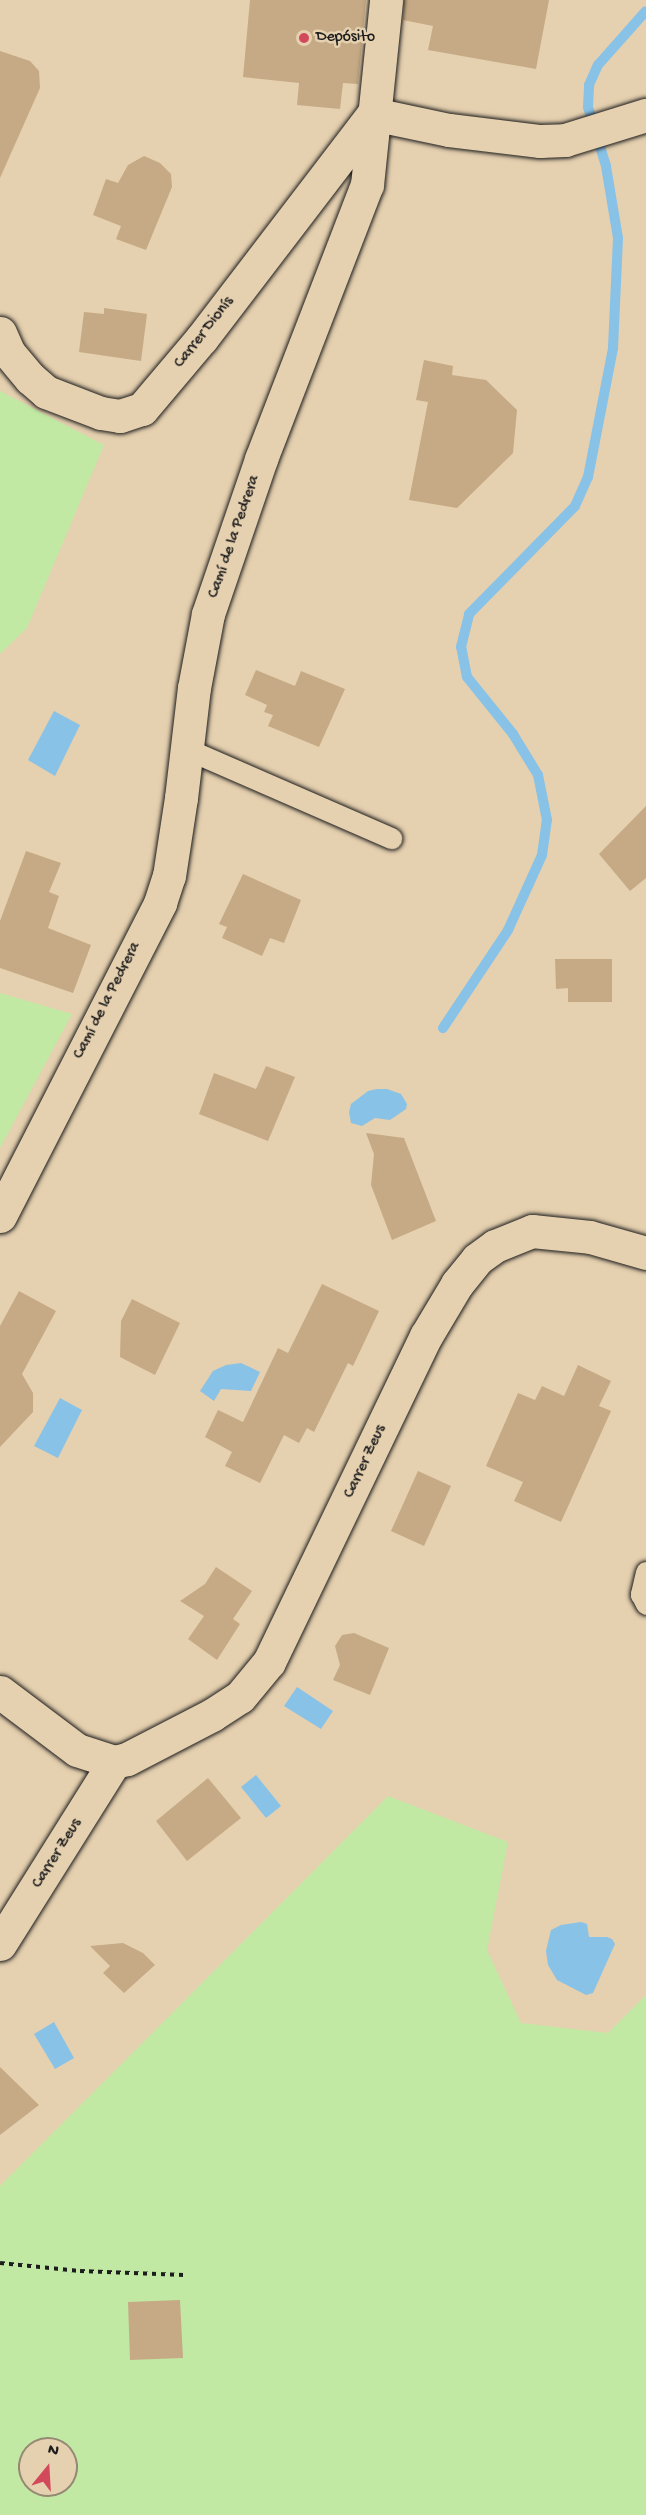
<!DOCTYPE html>
<html>
<head>
<meta charset="utf-8">
<style>
	body { margin:0 }
	#map { position:relative; width:646px; height:2515px; overflow:hidden; background:#e5d0af; font-family:"Gochi Hand",sans-serif }
	div>[style] { position:absolute }
	[style*='--x'] { left:calc(var(--x)*1px); top:calc(var(--y)*1px); width:calc(var(--w)*1px); rotate:calc(var(--a)*1deg) }
	.green>* { inset:0; background:#c2e9a4 }
	.water>* { inset:0; background:#89c2e7 }
	.stream>* { height:10px; margin:-5px; padding:0 5px; transform-origin:5px; border-radius:5px; background:#89c2e7 }
	.building>* { inset:0; background:#c6aa85 }
	.path>* { height:4px; margin-top:-2px; transform-origin:0; background:repeating-linear-gradient(90deg,#1c1c1c 0 4.5px,transparent 0 9px) }
	.roads { filter:drop-shadow(0 0 2px #1c1c1c) drop-shadow(0 0 2px #1c1c1c) }
	.lane>* { height:21px; margin:-10.5px; padding:0 10.5px; transform-origin:10.5px; border-radius:10.5px; background:#e5d0af }
	.street>* { height:33px; margin:-16.5px; padding:0 16.5px; transform-origin:16.5px; border-radius:16.5px; background:#e5d0af }
	.dots>* { width:16px; height:16px; translate:-50% -50%; box-sizing:border-box; border:3px solid #e5d0af; border-radius:50% }
	span { translate:-50% -50%; white-space:nowrap; text-align:center; line-height:1.15; -webkit-text-stroke:5px #e5d0af; paint-order:stroke }
	.poi-label { font-size:16px; color:#1c1c1c }
	.left { translate:0 -50%; text-align:left }
	.street-label { font-size:16px; color:#1c1c1c }
	.north { position:absolute; left:18px; top:2437px; width:60px; height:60px; box-sizing:border-box; background:#e5d0af; border:2px solid #958874; border-radius:50%; rotate:18deg; font-size:16px; font-weight:700; line-height:24px; text-align:center; color:#1c1c1c }
	.north::after { content:''; display:block; margin:auto; width:21px; height:27px; background:#d1495b; clip-path:polygon(50% 0,100% 100%,50% 72%,0 100%) }
</style>
</head>
<body>
<div id="map">
	<div class="green">
		<i style="clip-path:polygon(0 391px,104px 445px,27px 628px,0 654px)"></i>
		<i style="clip-path:polygon(0 993px,72px 1014px,0 1148px)"></i>
		<i style="clip-path:polygon(evenodd,388px 1796px,508px 1842px,487px 1950px,521px 2023px,608px 2033px,646px 1995px,646px 2515px,0 2515px,0 2186px,388px 1796px,30px 2449px,66px 2449px,66px 2485px,30px 2485px,30px 2449px)"></i>
	</div>
	<div class="water">
		<i style="clip-path:polygon(54px 711px,80px 725px,55px 776px,28px 760px)"></i>
		<i style="clip-path:polygon(377px 1089px,387px 1089px,401px 1094px,407px 1104px,406px 1109px,390px 1120px,375px 1118px,362px 1126px,351px 1123px,349px 1112px,351px 1104px,368px 1091px)"></i>
		<i style="clip-path:polygon(241px 1363px,260px 1372px,251px 1391px,221px 1389px,214px 1401px,200px 1391px,213px 1371px,226px 1365px)"></i>
		<i style="clip-path:polygon(60px 1398px,82px 1410px,58px 1458px,34px 1446px)"></i>
		<i style="clip-path:polygon(297px 1687px,333px 1711px,321px 1729px,284px 1706px)"></i>
		<i style="clip-path:polygon(256px 1775px,281px 1806px,266px 1818px,241px 1787px)"></i>
		<i style="clip-path:polygon(581px 1922px,587px 1924px,589px 1937px,607px 1937px,612px 1939px,615px 1944px,593px 1993px,586px 1995px,557px 1980px,548px 1965px,546px 1951px,551px 1930px,561px 1925px)"></i>
		<i style="clip-path:polygon(54px 2022px,74px 2058px,55px 2069px,34px 2034px)"></i>
	</div>
	<div class="stream">
		<i style="--x:443;--y:1028;--w:118;--a:-56.4"></i>
		<i style="--x:508;--y:930;--w:82;--a:-65.6"></i>
		<i style="--x:542;--y:855;--w:35;--a:-82"></i>
		<i style="--x:547;--y:820;--w:46;--a:-101.3"></i>
		<i style="--x:538;--y:775;--w:48;--a:-121.4"></i>
		<i style="--x:513;--y:734;--w:73;--a:-128.9"></i>
		<i style="--x:467;--y:677;--w:31;--a:-101"></i>
		<i style="--x:461;--y:647;--w:34;--a:-76"></i>
		<i style="--x:469;--y:614;--w:151;--a:-45.5"></i>
		<i style="--x:575;--y:506;--w:32;--a:-66"></i>
		<i style="--x:588;--y:477;--w:131;--a:-79"></i>
		<i style="--x:613;--y:348;--w:110;--a:-87.4"></i>
		<i style="--x:618;--y:238;--w:73;--a:-99.5"></i>
		<i style="--x:606;--y:166;--w:62;--a:-107"></i>
		<i style="--x:588;--y:107;--w:22;--a:-87"></i>
		<i style="--x:589;--y:85;--w:22;--a:-66"></i>
		<i style="--x:598;--y:65;--w:72;--a:-48.4"></i>
	</div>
	<div class="building">
		<i style="clip-path:polygon(250px 0,366px 0,358px 84px,343px 83px,340px 109px,297px 105px,299px 83px,243px 77px)"></i>
		<i style="clip-path:polygon(404px 0,549px 0,536px 69px,428px 50px,433px 26px,403px 20px)"></i>
		<i style="clip-path:polygon(0 51px,30px 61px,39px 71px,40px 88px,0 178px)"></i>
		<i style="clip-path:polygon(144px 156px,160px 163px,171px 174px,172px 187px,146px 250px,116px 239px,121px 226px,93px 215px,106px 179px,118px 183px,128px 165px)"></i>
		<i style="clip-path:polygon(104px 308px,147px 314px,141px 361px,79px 352px,84px 312px,104px 314px)"></i>
		<i style="clip-path:polygon(424px 360px,453px 366px,452px 375px,486px 380px,517px 410px,513px 453px,457px 508px,409px 500px,428px 402px,416px 400px)"></i>
		<i style="clip-path:polygon(256px 670px,295px 686px,301px 671px,345px 689px,319px 747px,268px 726px,273px 715px,264px 712px,267px 705px,245px 695px)"></i>
		<i style="clip-path:polygon(646px 806px,646px 878px,630px 891px,599px 854px)"></i>
		<i style="clip-path:polygon(26px 851px,61px 863px,49px 892px,59px 896px,48px 928px,91px 945px,73px 993px,0 968px,0 921px)"></i>
		<i style="clip-path:polygon(243px 874px,301px 900px,284px 943px,270px 938px,262px 956px,222px 938px,227px 927px,219px 924px)"></i>
		<i style="clip-path:polygon(555px 959px,612px 959px,612px 1002px,568px 1002px,568px 988px,556px 989px)"></i>
		<i style="clip-path:polygon(266px 1066px,295px 1077px,268px 1141px,199px 1114px,214px 1073px,256px 1089px)"></i>
		<i style="clip-path:polygon(366px 1133px,404px 1138px,436px 1221px,392px 1240px,371px 1185px,374px 1154px)"></i>
		<i style="clip-path:polygon(322px 1284px,379px 1311px,353px 1366px,348px 1363px,314px 1432px,307px 1428px,299px 1443px,284px 1435px,260px 1483px,225px 1466px,232px 1452px,205px 1437px,218px 1410px,243px 1422px,278px 1348px,288px 1353px)"></i>
		<i style="clip-path:polygon(19px 1291px,56px 1311px,22px 1374px,33px 1393px,33px 1412px,0 1447px,0 1326px)"></i>
		<i style="clip-path:polygon(132px 1299px,180px 1323px,155px 1375px,120px 1357px,121px 1321px)"></i>
		<i style="clip-path:polygon(578px 1365px,611px 1381px,599px 1406px,611px 1411px,561px 1522px,514px 1501px,523px 1482px,486px 1466px,518px 1393px,535px 1400px,542px 1386px,564px 1396px)"></i>
		<i style="clip-path:polygon(418px 1471px,451px 1486px,424px 1546px,391px 1531px)"></i>
		<i style="clip-path:polygon(216px 1567px,252px 1591px,233px 1619px,240px 1624px,217px 1660px,188px 1639px,204px 1616px,180px 1601px,205px 1584px)"></i>
		<i style="clip-path:polygon(354px 1633px,389px 1648px,370px 1695px,333px 1680px,340px 1665px,335px 1646px,342px 1635px)"></i>
		<i style="clip-path:polygon(208px 1778px,241px 1818px,187px 1861px,156px 1821px)"></i>
		<i style="clip-path:polygon(123px 1943px,143px 1953px,155px 1965px,124px 1993px,103px 1973px,110px 1966px,90px 1946px)"></i>
		<i style="clip-path:polygon(0 2067px,39px 2105px,0 2135px)"></i>
		<i style="clip-path:polygon(180px 2300px,183px 2358px,130px 2360px,128px 2302px)"></i>
	</div>
	<div class="path">
		<i style="--x:0;--y:2263;--w:80;--a:5.7"></i>
		<i style="--x:80;--y:2271;--w:104;--a:2.2"></i>
	</div>
	<div class="roads">
		<div class="lane">
			<i style="--x:187;--y:749;--w:223;--a:23.6"></i>
			<i style="--x:646;--y:1572;--w:23;--a:103"></i>
			<i style="--x:641;--y:1594;--w:11;--a:63"></i>
		</div>
		<div class="street">
			<i style="--x:373;--y:114;--w:78;--a:11.9"></i>
			<i style="--x:449;--y:130;--w:92;--a:6.9"></i>
			<i style="--x:540;--y:141;--w:25;--a:-2"></i>
			<i style="--x:565;--y:140;--w:85;--a:-17.2"></i>
			<i style="--x:0;--y:333;--w:22;--a:66"></i>
			<i style="--x:9;--y:353;--w:33;--a:50"></i>
			<i style="--x:30;--y:378;--w:21;--a:41"></i>
			<i style="--x:46;--y:392;--w:59;--a:20.9"></i>
			<i style="--x:101;--y:413;--w:19;--a:9"></i>
			<i style="--x:120;--y:416;--w:23;--a:-18"></i>
			<i style="--x:142;--y:409;--w:93;--a:-49.8"></i>
			<i style="--x:202;--y:338;--w:282;--a:-52.6"></i>
			<i style="--x:0;--y:1216;--w:352;--a:-62.9"></i>
			<i style="--x:160;--y:903;--w:28;--a:-72"></i>
			<i style="--x:169;--y:876;--w:79;--a:-81.3"></i>
			<i style="--x:181;--y:798;--w:111;--a:-83.3"></i>
			<i style="--x:194;--y:688;--w:75;--a:-79.3"></i>
			<i style="--x:208;--y:614;--w:164;--a:-71.1"></i>
			<i style="--x:261;--y:459;--w:294;--a:-68.9"></i>
			<i style="--x:367;--y:185;--w:186;--a:-84.1"></i>
			<i style="--x:0;--y:1692;--w:96;--a:37"></i>
			<i style="--x:77;--y:1750;--w:39;--a:18"></i>
			<i style="--x:0;--y:1944;--w:215;--a:-57.9"></i>
			<i style="--x:114;--y:1762;--w:13;--a:-13"></i>
			<i style="--x:127;--y:1759;--w:96;--a:-27.4"></i>
			<i style="--x:212;--y:1715;--w:33;--a:-33"></i>
			<i style="--x:240;--y:1697;--w:45;--a:-50.4"></i>
			<i style="--x:269;--y:1662;--w:362;--a:-64.3"></i>
			<i style="--x:426;--y:1336;--w:61;--a:-59.2"></i>
			<i style="--x:457;--y:1284;--w:32;--a:-51"></i>
			<i style="--x:477;--y:1259;--w:22;--a:-36"></i>
			<i style="--x:495;--y:1246;--w:40;--a:-22"></i>
			<i style="--x:532;--y:1231;--w:58;--a:5.9"></i>
			<i style="--x:590;--y:1237;--w:58;--a:15.9"></i>
		</div>
	</div>
	<div class="dots">
		<i style="left:304px;top:38px;background:#d1495b"></i>
	</div>
	<div class="poi-label">
		<span class="left" style="left:316px;top:38px">Depósito</span>
	</div>
	<div class="street-label">
		<span style="left:205px;top:333px;rotate:-52deg">Carrer Dionís</span>
		<span style="left:235px;top:537px;rotate:-71deg">Camí de la Pedrera</span>
		<span style="left:108px;top:1001px;rotate:-63deg">Camí de la Pedrera</span>
		<span style="left:366px;top:1462px;rotate:-65deg">Carrer Zeus</span>
		<span style="left:58px;top:1854px;rotate:-58deg">Carrer Zeus</span>
	</div>
	<div class="north">N</div>
</div>
</body>
</html>
